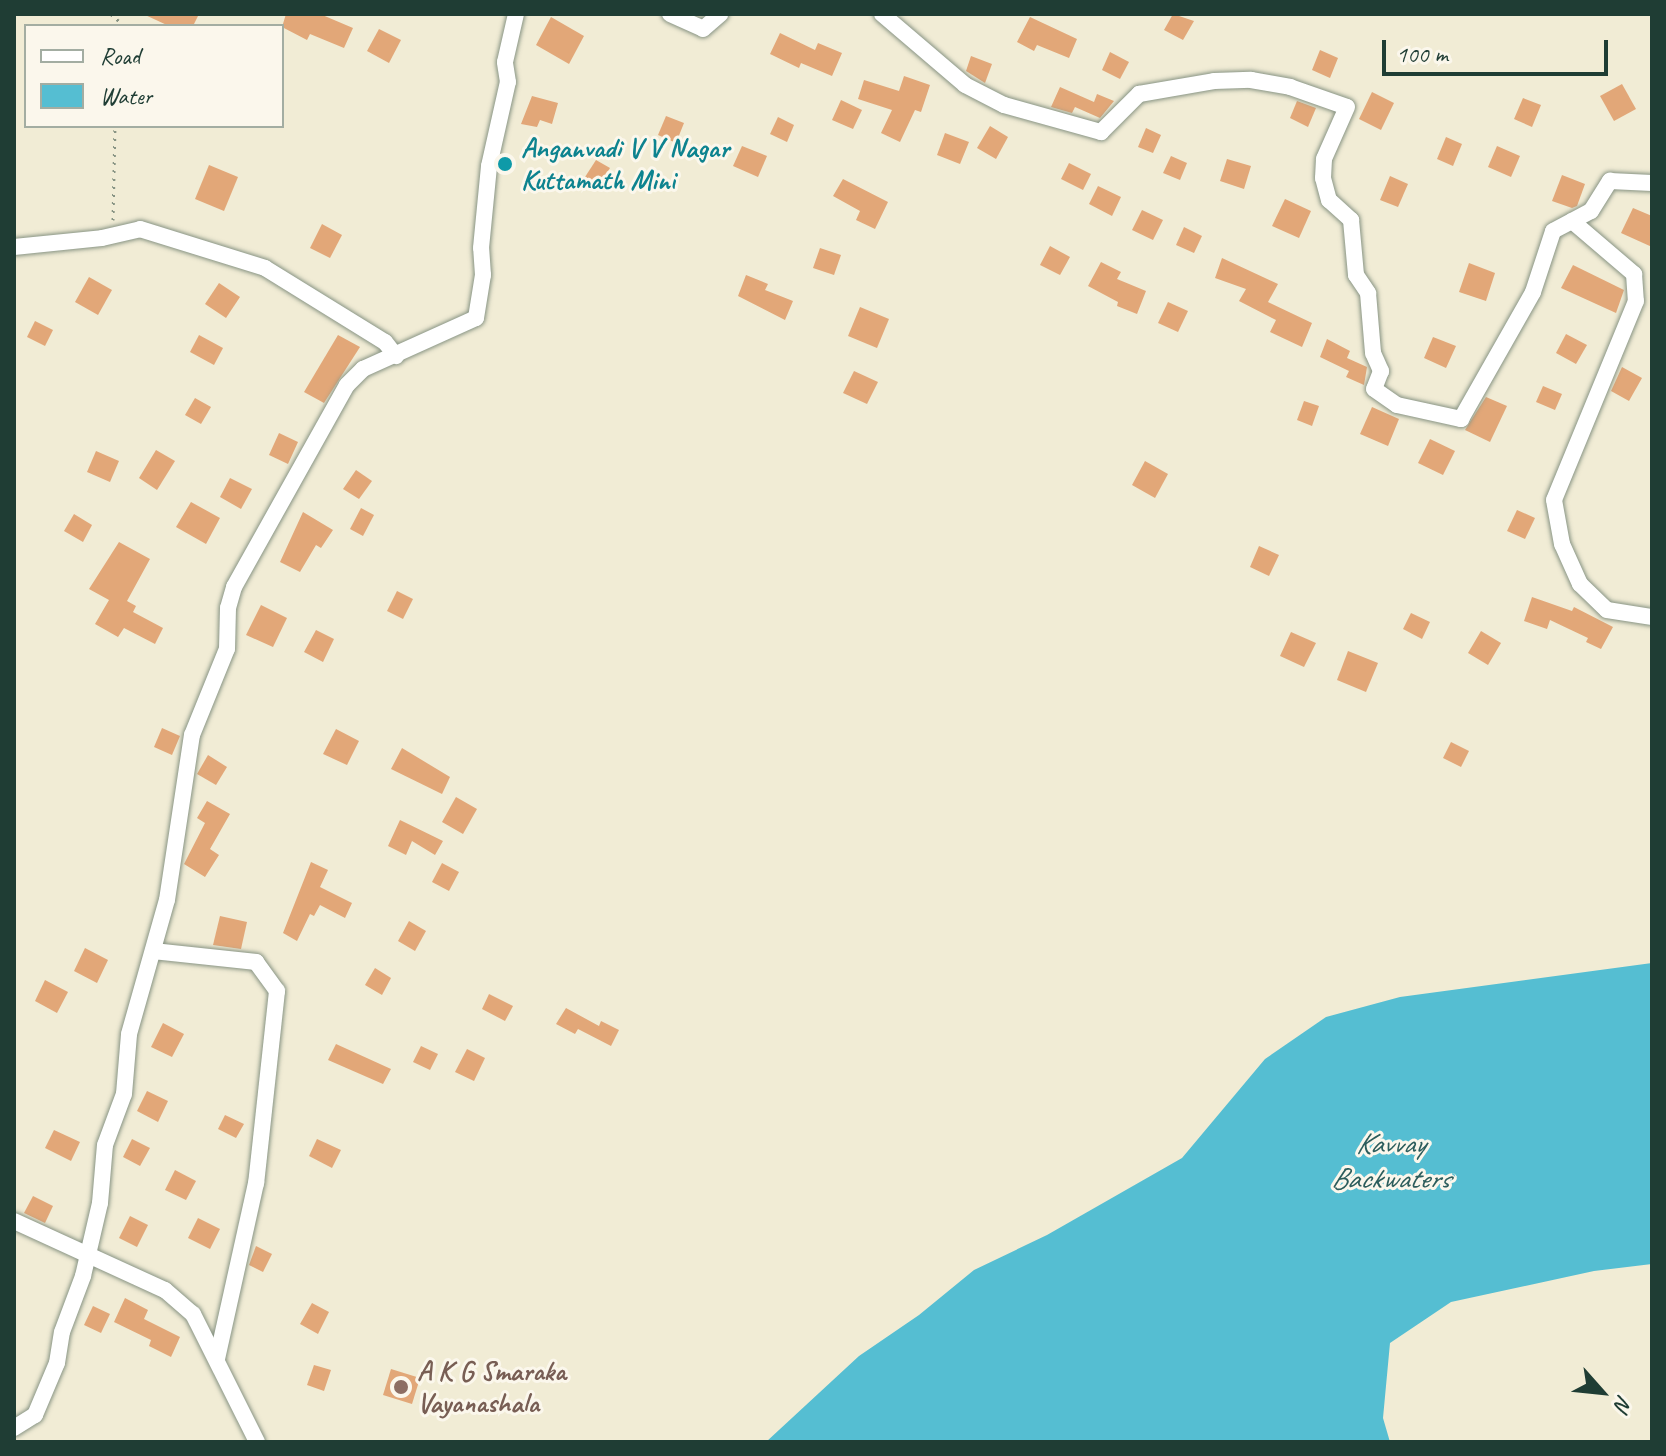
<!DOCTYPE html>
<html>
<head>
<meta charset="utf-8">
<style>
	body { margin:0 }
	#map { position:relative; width:1666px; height:1456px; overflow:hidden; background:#f1ecd5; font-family:Caveat,sans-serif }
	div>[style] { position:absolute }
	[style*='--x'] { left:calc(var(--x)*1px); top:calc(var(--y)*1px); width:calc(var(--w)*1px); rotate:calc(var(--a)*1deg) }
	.water>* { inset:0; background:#55bed2 }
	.building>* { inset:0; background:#e2a778 }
	.path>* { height:3px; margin-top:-1.5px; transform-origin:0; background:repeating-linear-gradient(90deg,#889484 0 2px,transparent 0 8px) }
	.roads { filter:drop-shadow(0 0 2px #889484) drop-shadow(0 0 2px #889484) }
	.minor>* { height:16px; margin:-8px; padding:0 8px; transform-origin:8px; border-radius:8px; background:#fff }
	.dots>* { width:22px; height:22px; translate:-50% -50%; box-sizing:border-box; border:4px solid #fbf7ec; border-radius:50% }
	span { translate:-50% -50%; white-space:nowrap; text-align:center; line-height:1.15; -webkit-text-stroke:6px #fbf7ec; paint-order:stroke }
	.culture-label { font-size:28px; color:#0d838f; font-weight:700 }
	.left { translate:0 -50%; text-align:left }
	.education-label { font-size:28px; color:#785e54; font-weight:700 }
	.water-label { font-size:30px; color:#2c5d5c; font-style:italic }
	.frame { position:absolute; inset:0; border:16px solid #1f3d34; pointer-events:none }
	.legend { position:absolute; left:24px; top:24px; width:260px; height:104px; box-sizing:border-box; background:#fbf7ec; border:2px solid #a3ada2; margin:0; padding:10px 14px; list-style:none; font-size:24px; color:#1f3d34 }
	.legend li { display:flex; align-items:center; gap:16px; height:40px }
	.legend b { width:40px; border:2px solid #a3ada2 }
	.north { position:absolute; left:1562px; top:1352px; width:80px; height:80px; -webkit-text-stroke:6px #fbf7ec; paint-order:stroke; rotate:117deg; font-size:22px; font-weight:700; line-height:32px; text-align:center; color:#1f3d34 }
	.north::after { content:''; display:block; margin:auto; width:28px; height:36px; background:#1f3d34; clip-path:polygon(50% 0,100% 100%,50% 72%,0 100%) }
	.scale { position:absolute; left:1382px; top:40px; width:226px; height:36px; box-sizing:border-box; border:4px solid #1f3d34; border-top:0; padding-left:10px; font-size:24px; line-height:28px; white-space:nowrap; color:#1f3d34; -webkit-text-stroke:6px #fbf7ec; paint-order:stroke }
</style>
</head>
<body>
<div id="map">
	<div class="water">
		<i style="clip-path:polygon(1652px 963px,1652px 1264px,1594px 1271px,1451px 1302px,1390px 1343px,1383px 1418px,1390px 1442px,766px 1442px,859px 1356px,919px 1315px,974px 1270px,1047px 1235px,1182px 1158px,1265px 1059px,1326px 1017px,1400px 997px)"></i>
	</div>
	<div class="building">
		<i style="clip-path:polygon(143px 14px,199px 14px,193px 26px,169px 26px)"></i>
		<i style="clip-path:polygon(286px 14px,320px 14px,353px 28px,344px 48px,310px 34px,307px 40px,282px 27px)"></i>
		<i style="clip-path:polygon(1173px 14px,1194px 21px,1183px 40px,1164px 30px)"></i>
		<i style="clip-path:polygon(551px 17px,584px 36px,569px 64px,536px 45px)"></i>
		<i style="clip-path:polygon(1030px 17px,1077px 39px,1069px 58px,1037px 45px,1034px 51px,1017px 42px)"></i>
		<i style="clip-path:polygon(379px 29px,401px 40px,389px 63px,367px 51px)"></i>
		<i style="clip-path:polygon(780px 33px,815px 50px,818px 43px,842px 53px,832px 76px,801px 63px,799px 68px,770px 54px)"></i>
		<i style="clip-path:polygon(1320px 50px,1338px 58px,1330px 78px,1312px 70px)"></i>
		<i style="clip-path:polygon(1110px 52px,1129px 62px,1120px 79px,1102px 70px)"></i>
		<i style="clip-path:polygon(971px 56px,992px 64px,985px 83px,966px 71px)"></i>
		<i style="clip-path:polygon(904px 76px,930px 85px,921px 112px,915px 110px,900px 142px,881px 133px,892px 110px,858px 99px,864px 80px,899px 91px)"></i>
		<i style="clip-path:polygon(1622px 84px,1636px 109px,1614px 121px,1600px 96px)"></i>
		<i style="clip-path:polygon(1060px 87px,1094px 102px,1097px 94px,1114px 101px,1100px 118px,1075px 107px,1072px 113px,1051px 107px)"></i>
		<i style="clip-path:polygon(1372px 92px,1394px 103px,1381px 130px,1359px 119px)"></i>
		<i style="clip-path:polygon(532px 96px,558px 103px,552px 124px,540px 120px,537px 127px,521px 124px)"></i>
		<i style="clip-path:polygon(1523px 98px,1541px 105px,1532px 127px,1514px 119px)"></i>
		<i style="clip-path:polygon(841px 100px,862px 110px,853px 129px,832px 120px)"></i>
		<i style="clip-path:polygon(1297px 101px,1316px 108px,1308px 127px,1290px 118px)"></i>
		<i style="clip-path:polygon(666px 116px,684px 123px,676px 143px,658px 135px)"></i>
		<i style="clip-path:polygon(778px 117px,794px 125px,787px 142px,770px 134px)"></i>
		<i style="clip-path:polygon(990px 126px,1008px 137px,996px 159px,977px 148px)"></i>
		<i style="clip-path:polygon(1146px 128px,1161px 135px,1153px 153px,1138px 147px)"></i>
		<i style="clip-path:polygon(945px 133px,969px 142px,960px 164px,937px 155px)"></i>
		<i style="clip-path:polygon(1446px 137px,1462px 144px,1453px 166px,1437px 159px)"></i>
		<i style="clip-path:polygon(742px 146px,767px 156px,758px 177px,733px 166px)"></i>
		<i style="clip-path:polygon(1497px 146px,1520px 156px,1511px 177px,1488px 167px)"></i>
		<i style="clip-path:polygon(1171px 156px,1187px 163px,1180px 180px,1163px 173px)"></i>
		<i style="clip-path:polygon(1227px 159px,1251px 166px,1244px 189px,1220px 181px)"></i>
		<i style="clip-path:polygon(596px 160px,610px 168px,600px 184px,585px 177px)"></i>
		<i style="clip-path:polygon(1069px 163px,1091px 174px,1083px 190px,1061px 179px)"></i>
		<i style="clip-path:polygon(209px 165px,238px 177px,224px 211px,195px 199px)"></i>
		<i style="clip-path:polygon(1562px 175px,1585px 184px,1577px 206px,1572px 208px,1552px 201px)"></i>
		<i style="clip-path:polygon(1390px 176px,1408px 184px,1398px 207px,1380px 200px)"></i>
		<i style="clip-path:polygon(843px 179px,888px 202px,875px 229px,856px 220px,860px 211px,833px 196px)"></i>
		<i style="clip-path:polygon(1098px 186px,1121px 197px,1112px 216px,1089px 204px)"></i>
		<i style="clip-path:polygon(1285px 199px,1311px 211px,1299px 238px,1272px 226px)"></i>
		<i style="clip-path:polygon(1633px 208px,1652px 216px,1652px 247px,1621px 233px)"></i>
		<i style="clip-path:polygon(1142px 210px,1163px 220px,1153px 240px,1132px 230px)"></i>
		<i style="clip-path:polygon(322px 224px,342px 235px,330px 258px,310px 248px)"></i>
		<i style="clip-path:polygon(1184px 227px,1202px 236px,1194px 253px,1176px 245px)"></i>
		<i style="clip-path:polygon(1050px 246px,1070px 257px,1060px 275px,1040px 265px)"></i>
		<i style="clip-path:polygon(820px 248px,841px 255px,834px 275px,813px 268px)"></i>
		<i style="clip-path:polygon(1222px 258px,1278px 284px,1268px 302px,1312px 323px,1302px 347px,1270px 332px,1276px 320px,1239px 301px,1246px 289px,1215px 278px)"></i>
		<i style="clip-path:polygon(1101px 262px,1121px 272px,1117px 279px,1146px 291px,1137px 314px,1117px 306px,1118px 302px,1088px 286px)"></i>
		<i style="clip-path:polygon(1469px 263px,1495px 273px,1486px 301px,1459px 292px)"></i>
		<i style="clip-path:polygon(1573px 265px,1624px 290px,1616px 313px,1561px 288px)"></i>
		<i style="clip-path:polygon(746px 275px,768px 284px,765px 290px,793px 301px,785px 320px,738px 296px)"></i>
		<i style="clip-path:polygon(89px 277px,112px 290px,98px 315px,75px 302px)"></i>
		<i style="clip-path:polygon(219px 283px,240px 297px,226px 318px,205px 304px)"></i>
		<i style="clip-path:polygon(1168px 302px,1188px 311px,1178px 332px,1158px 323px)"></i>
		<i style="clip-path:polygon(860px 307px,889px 319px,877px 348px,848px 336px)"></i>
		<i style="clip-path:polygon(35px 321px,53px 330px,45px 346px,27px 337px)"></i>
		<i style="clip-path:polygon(1566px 334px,1587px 345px,1576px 364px,1556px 353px)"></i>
		<i style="clip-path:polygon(199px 335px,223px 348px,214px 365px,190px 352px)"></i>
		<i style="clip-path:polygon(338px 335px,360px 347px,324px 403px,304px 392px)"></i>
		<i style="clip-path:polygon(1433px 337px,1456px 346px,1446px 368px,1424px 358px)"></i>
		<i style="clip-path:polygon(1327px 339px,1350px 351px,1347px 358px,1367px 367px,1364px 385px,1346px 377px,1349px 371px,1320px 357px)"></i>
		<i style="clip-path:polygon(1622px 367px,1642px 378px,1629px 401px,1611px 391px)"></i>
		<i style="clip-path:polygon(854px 371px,878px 382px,867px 404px,843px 393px)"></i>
		<i style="clip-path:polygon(1543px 386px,1562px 394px,1555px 410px,1536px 402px)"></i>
		<i style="clip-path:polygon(1486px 397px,1507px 406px,1490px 442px,1465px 430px)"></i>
		<i style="clip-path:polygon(195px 398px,211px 407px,201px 424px,185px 415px)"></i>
		<i style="clip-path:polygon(1304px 401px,1319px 406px,1312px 426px,1297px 420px)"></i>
		<i style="clip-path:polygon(1372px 407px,1399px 419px,1388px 446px,1360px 434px)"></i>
		<i style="clip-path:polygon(279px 433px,298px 442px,288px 464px,269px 455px)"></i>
		<i style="clip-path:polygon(1430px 439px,1455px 451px,1443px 475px,1418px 463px)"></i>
		<i style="clip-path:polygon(156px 450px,175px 461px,157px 490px,139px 478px)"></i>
		<i style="clip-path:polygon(96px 451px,119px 461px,110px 482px,87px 472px)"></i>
		<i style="clip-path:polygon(1145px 461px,1168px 474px,1155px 498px,1132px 485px)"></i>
		<i style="clip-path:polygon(356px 470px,372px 481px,359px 499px,343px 489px)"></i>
		<i style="clip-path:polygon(230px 478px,252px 489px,241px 509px,220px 497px)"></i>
		<i style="clip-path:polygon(191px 502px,220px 518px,206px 544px,176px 527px)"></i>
		<i style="clip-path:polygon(361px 508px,374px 515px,363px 536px,350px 529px)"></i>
		<i style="clip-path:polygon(1517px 510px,1535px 518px,1525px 539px,1507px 531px)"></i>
		<i style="clip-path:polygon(303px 512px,333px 530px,321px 548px,316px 545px,300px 572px,280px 562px)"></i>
		<i style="clip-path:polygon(74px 514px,92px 525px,83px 542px,64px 531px)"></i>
		<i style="clip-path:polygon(119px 542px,150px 559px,127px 601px,136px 606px,133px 612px,163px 628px,155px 644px,124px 628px,118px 637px,95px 624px,109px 600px,89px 589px)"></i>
		<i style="clip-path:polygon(1259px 546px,1279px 555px,1269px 576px,1250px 567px)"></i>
		<i style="clip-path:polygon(397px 591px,413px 599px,403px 619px,387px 611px)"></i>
		<i style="clip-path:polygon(1532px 597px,1572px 611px,1574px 607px,1613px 627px,1601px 649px,1586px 642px,1588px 638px,1550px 620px,1547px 629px,1524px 621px)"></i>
		<i style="clip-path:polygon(261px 605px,287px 618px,273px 647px,246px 635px)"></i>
		<i style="clip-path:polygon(1411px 613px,1430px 622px,1422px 639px,1403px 629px)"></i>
		<i style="clip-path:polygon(316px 630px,334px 639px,323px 662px,304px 652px)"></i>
		<i style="clip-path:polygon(1481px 631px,1501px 643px,1488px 665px,1468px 653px)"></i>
		<i style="clip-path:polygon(1291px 632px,1316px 643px,1304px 667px,1280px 656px)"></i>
		<i style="clip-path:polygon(1348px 651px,1378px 663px,1366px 692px,1337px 680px)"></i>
		<i style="clip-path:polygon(162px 728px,180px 736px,172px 755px,154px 747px)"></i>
		<i style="clip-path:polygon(336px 729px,359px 741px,347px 765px,323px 754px)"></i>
		<i style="clip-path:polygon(1451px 742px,1469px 751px,1461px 767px,1443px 758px)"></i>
		<i style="clip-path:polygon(402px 748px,450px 777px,442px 794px,391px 769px)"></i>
		<i style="clip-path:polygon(208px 755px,227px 767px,216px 785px,197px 774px)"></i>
		<i style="clip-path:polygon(456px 797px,477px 809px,463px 834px,442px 822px)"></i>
		<i style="clip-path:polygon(207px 801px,230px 814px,210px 849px,219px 855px,205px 877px,184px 864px,205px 823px,197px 818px)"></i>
		<i style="clip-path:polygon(400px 820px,443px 841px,435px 855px,412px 841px,406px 855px,388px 846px)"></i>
		<i style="clip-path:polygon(311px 862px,328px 870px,320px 887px,352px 903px,345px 918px,320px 905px,314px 916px,310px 914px,297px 941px,283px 933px)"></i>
		<i style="clip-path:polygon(442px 863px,459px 872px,449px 891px,432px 882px)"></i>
		<i style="clip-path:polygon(220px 916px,247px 922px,241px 949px,213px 945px)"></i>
		<i style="clip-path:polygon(409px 921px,426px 931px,415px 951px,398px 941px)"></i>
		<i style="clip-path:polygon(85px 948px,108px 960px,97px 983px,74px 971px)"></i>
		<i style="clip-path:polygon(375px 968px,391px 978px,382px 995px,365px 985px)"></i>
		<i style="clip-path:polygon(45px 980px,68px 992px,57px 1013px,35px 1001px)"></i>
		<i style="clip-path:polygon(489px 994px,513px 1006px,505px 1021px,482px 1009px)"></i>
		<i style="clip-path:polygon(566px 1008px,599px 1026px,601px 1021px,619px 1030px,611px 1046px,578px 1029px,575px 1034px,556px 1024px)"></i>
		<i style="clip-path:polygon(163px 1023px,184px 1034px,172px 1057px,151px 1047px)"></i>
		<i style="clip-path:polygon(336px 1044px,391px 1069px,383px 1084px,328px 1060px)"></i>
		<i style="clip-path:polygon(421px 1046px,438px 1054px,430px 1070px,413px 1062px)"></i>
		<i style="clip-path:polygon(467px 1049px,485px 1058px,474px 1081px,455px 1072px)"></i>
		<i style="clip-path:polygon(147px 1091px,168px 1101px,158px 1122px,137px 1111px)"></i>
		<i style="clip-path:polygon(225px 1115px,244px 1124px,236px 1138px,218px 1129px)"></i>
		<i style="clip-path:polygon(54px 1130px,80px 1142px,71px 1161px,45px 1148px)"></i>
		<i style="clip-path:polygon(132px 1139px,150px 1148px,140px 1166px,123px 1157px)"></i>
		<i style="clip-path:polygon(317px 1139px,341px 1150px,332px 1168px,309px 1156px)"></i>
		<i style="clip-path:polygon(175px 1170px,196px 1181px,186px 1200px,165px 1190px)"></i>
		<i style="clip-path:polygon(33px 1196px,53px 1206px,45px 1223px,24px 1213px)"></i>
		<i style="clip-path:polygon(130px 1216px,148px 1225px,137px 1247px,119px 1238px)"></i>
		<i style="clip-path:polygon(198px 1218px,220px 1229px,210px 1249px,188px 1238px)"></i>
		<i style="clip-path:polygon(256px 1246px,272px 1254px,263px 1272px,249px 1265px)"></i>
		<i style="clip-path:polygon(125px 1298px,148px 1310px,144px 1319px,180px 1337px,171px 1357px,149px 1346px,151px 1340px,114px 1322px)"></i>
		<i style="clip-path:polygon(312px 1303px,329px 1312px,318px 1334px,300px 1324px)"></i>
		<i style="clip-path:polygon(93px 1306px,110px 1314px,101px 1333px,84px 1325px)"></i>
		<i style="clip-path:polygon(314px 1365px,331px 1370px,324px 1391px,307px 1385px)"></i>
		<i style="clip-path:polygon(391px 1369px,420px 1378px,412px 1404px,383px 1395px)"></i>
	</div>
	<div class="path">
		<i style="--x:111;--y:14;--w:18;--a:41"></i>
		<i style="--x:113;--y:220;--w:94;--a:-88.8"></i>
	</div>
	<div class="roads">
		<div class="minor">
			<i style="--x:670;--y:14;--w:36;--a:24"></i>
			<i style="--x:703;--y:29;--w:23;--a:-41"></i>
			<i style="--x:882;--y:14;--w:109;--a:40.5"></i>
			<i style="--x:965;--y:85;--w:44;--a:27.1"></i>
			<i style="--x:1004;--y:105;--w:101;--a:15.6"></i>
			<i style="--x:1101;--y:132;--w:54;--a:-45"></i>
			<i style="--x:1139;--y:94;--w:76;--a:-9.8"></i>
			<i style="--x:1214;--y:81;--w:37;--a:-2"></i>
			<i style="--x:1251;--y:80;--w:40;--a:10"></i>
			<i style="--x:1290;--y:87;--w:60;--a:19.3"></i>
			<i style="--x:1347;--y:107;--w:57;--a:113.9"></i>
			<i style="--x:1324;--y:159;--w:19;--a:93"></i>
			<i style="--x:1323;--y:178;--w:23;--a:75"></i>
			<i style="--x:1329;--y:200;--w:30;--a:42"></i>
			<i style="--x:1351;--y:220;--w:55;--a:84.8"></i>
			<i style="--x:1356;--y:275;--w:22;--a:56"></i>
			<i style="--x:1368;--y:293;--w:60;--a:85.2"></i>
			<i style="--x:1373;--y:353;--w:20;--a:66"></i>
			<i style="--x:1381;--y:371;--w:19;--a:111"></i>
			<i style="--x:1374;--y:389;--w:28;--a:35"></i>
			<i style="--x:1397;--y:405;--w:66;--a:12.3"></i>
			<i style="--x:1461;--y:419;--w:146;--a:-60.4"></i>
			<i style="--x:1533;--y:292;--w:64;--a:-71.8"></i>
			<i style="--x:1553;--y:231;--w:43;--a:-27.8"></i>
			<i style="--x:1591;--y:211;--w:36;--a:-58"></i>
			<i style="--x:1610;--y:181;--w:42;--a:2.7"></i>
			<i style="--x:1572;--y:221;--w:82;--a:40.5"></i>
			<i style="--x:1634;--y:274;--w:27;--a:86"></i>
			<i style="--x:1636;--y:301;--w:215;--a:112.4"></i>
			<i style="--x:1554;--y:500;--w:45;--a:79.7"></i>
			<i style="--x:1562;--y:544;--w:44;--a:65.8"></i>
			<i style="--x:1580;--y:584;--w:37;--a:44"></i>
			<i style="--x:1607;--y:610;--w:46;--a:8.8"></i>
			<i style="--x:14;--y:247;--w:88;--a:-5.8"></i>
			<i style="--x:102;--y:238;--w:39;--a:-13"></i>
			<i style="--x:140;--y:229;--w:131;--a:17.3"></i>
			<i style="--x:265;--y:268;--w:141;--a:31.7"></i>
			<i style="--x:385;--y:342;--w:18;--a:52"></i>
			<i style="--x:153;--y:951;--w:104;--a:6.1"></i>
			<i style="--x:256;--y:962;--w:36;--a:54"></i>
			<i style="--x:277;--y:991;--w:193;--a:96.2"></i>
			<i style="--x:256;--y:1183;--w:180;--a:102.5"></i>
			<i style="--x:14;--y:1221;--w:166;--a:24.6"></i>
			<i style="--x:165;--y:1290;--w:37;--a:41"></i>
			<i style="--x:193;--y:1314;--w:143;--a:63.4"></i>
			<i style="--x:14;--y:1428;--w:25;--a:-32"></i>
			<i style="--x:35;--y:1415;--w:56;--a:-67.1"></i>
			<i style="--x:57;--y:1363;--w:31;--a:-81"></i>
			<i style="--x:62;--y:1332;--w:60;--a:-69.4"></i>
			<i style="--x:83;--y:1276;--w:75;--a:-76.9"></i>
			<i style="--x:100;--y:1203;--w:58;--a:-85.1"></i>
			<i style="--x:105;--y:1145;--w:54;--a:-69.6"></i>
			<i style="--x:124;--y:1094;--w:60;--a:-85.2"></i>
			<i style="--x:129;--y:1034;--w:139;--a:-74.2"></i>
			<i style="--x:167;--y:900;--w:167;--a:-81.4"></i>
			<i style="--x:192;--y:735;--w:93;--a:-67.9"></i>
			<i style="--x:227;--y:649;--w:41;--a:-88.6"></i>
			<i style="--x:228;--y:608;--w:22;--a:-74"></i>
			<i style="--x:234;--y:587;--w:231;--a:-60.8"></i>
			<i style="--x:347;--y:385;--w:23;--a:-45"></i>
			<i style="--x:363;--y:369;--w:124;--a:-24.3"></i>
			<i style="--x:476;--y:318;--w:44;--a:-80.8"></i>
			<i style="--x:483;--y:275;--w:27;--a:-94"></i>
			<i style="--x:481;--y:248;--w:82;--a:-84.4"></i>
			<i style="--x:489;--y:166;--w:86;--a:-77.3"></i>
			<i style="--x:508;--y:82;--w:20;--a:-99"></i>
			<i style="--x:505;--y:62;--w:49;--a:-77.1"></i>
		</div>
	</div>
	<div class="dots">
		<i style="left:505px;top:164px;background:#0f9aa8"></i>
		<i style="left:401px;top:1387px;background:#8d6e63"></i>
	</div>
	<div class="culture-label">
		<span class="left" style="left:521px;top:164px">Anganvadi V V Nagar<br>Kuttamath Mini</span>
	</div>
	<div class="education-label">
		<span class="left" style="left:417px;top:1387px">A K G Smaraka<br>Vayanashala</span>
	</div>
	<div class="water-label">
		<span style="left:1390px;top:1160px">Kavvay<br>Backwaters</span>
	</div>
	<div class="frame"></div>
	<ul class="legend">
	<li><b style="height:10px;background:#fff"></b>Road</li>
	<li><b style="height:22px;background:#55bed2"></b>Water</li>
	</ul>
	<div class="north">N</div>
	<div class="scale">100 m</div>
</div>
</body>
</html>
